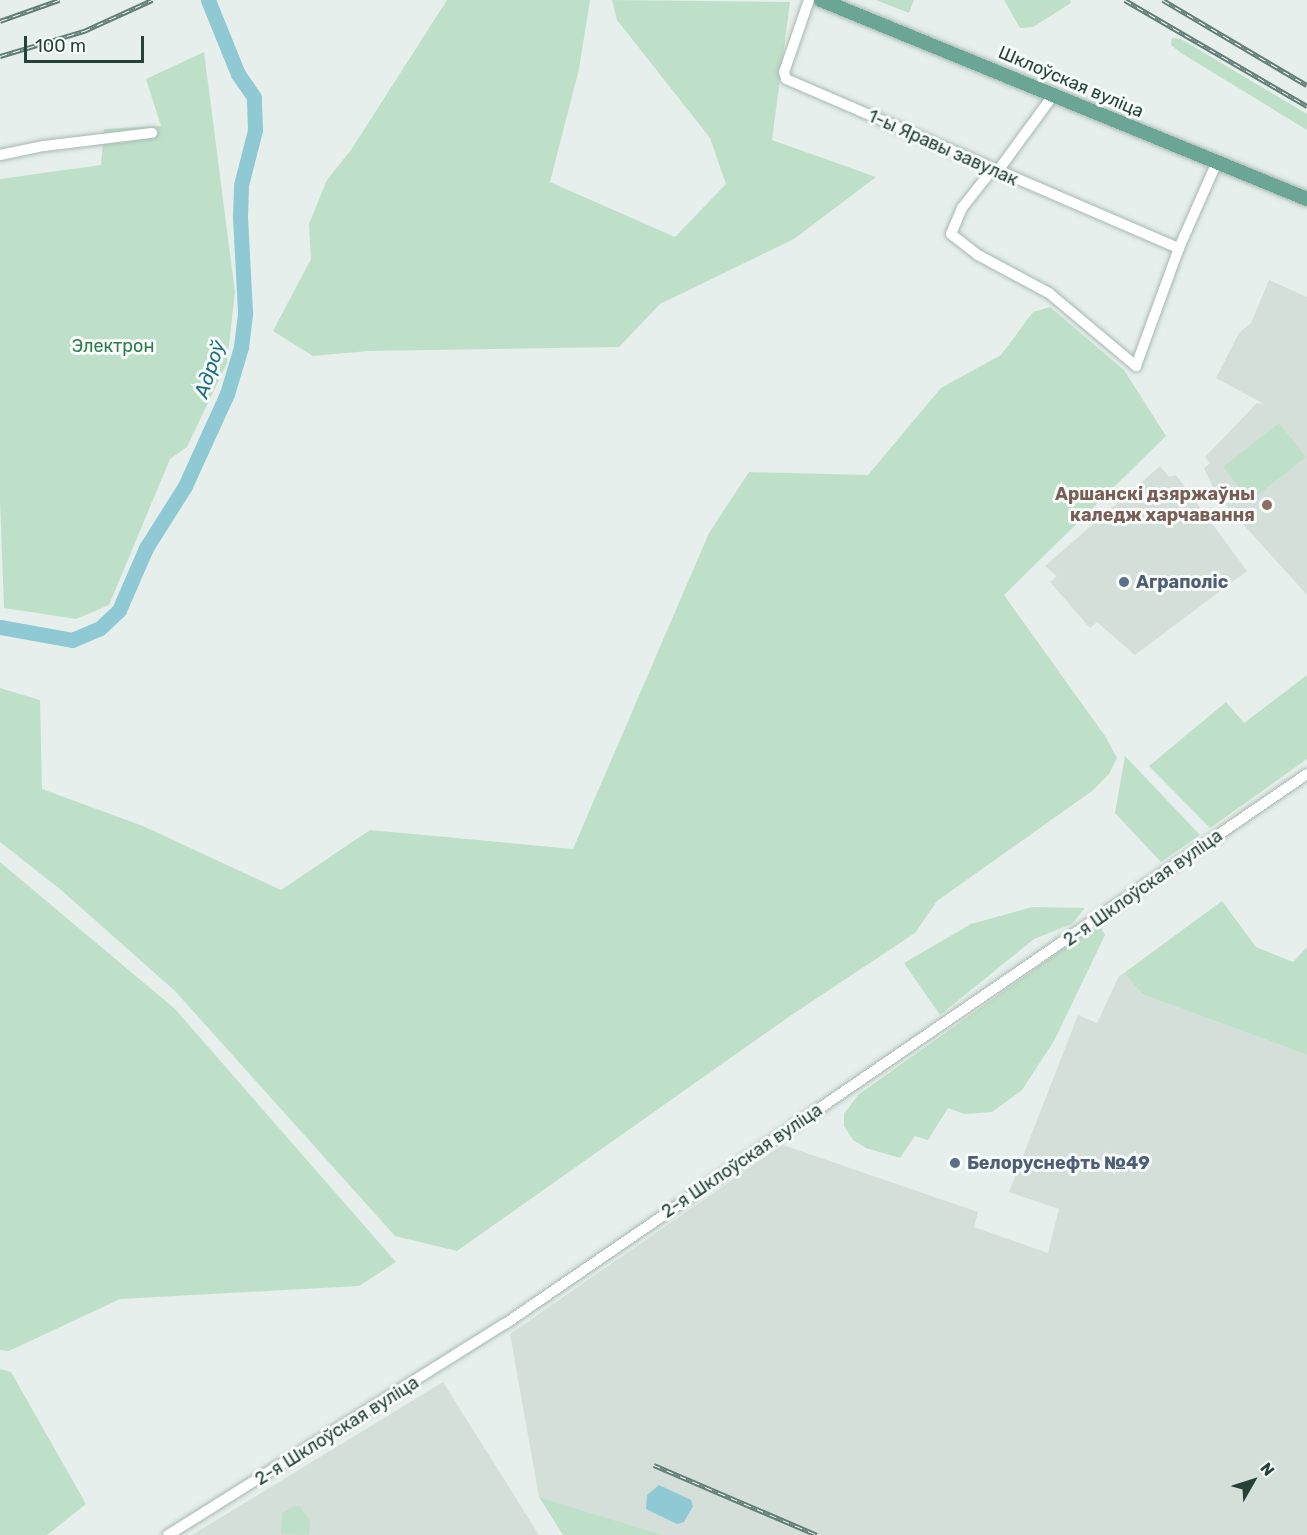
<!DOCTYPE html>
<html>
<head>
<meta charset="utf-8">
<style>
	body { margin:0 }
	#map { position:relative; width:1307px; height:1535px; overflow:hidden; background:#e6efeb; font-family:Rubik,sans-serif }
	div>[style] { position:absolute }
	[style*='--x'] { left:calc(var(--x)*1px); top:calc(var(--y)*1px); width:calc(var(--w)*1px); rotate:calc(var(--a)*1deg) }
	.built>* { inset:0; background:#d4dfda }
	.green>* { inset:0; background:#bfe0c8 }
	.water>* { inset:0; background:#8ec9d4 }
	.river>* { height:15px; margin:-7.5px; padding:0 7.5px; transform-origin:7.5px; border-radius:7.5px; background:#8ec9d4 }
	.roads { filter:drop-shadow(0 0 2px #a8b8b2) drop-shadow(0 0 2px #a8b8b2) }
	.minor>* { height:10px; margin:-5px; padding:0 5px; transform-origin:5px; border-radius:5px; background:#fff }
	.major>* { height:14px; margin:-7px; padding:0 7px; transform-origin:7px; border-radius:7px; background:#6aa596 }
	.rail>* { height:4.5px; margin-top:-2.25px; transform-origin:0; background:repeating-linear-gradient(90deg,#f7fbf9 0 7px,#5f7d75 0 14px); box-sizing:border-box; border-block:2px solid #5f7d75 }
	.dots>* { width:16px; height:16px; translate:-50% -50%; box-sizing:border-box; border:3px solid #f7fbf9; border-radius:50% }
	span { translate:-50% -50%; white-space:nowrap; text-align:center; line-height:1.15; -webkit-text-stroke:6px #f7fbf9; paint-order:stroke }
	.street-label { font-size:18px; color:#24423a }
	.park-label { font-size:18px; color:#2d7a4b }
	.education-label { font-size:18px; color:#785e54; font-weight:700 }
	.right { translate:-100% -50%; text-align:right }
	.service-label { font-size:18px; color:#4e5e75; font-weight:700 }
	.left { translate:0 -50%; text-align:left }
	.water-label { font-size:20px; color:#1c6f80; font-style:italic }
	.north { position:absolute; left:1223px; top:1451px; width:60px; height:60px; -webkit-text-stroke:4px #f7fbf9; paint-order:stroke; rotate:51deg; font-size:16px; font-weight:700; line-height:24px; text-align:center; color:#24423a }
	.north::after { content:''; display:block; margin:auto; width:21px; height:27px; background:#24423a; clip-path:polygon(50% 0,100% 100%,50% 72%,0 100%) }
	.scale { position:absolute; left:24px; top:36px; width:120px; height:27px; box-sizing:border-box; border:3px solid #24423a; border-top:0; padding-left:8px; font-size:18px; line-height:21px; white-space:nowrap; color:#24423a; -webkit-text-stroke:4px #f7fbf9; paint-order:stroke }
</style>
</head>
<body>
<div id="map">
	<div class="built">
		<i style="clip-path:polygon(1269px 280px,1307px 297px,1307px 595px,1216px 494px,1204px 468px,1210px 463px,1205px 457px,1257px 403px,1264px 404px,1216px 378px,1239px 333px,1251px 323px)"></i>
		<i style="clip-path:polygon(1160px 466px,1169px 477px,1176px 475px,1247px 571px,1135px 655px,1097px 622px,1090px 628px,1050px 582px,1057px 576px,1045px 566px)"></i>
		<i style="clip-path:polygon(1124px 973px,1142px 994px,1307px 1055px,1307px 1535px,663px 1535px,539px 1497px,510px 1334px,783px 1145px,978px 1212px,974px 1227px,1048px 1253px,1059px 1209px,1009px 1192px,1078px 1015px,1097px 1023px,1119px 976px)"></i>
		<i style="clip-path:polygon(443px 1382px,539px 1535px,192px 1535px)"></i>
	</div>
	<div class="green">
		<i style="clip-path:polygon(447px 0,590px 0,579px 69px,550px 182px,675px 237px,726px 184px,710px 138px,617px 20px,612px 0,790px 2px,772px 140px,876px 177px,794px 239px,660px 304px,619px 347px,368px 351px,313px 356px,273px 331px,311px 259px,309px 224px,327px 180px,351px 150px)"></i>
		<i style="clip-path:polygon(876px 0,914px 0,909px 13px)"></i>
		<i style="clip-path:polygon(1004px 0,1070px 0,1071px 3px,1033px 27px,1020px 28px)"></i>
		<i style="clip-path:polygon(1172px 38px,1181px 39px,1307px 114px,1307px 130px,1181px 53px,1171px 45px)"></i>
		<i style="clip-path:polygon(204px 52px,235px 292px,227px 363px,187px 447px,170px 459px,109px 605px,76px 619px,4px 608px,0 500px,0 179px,101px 165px,104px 129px,161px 126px,146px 79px)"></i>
		<i style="clip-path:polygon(1050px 307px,1124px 370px,1166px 436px,1004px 595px,1105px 736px,1117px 758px,1109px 774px,1092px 791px,937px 901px,915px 933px,790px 1016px,457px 1251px,395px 1236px,175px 991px,60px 889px,0 842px,0 688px,40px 700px,42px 789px,143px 826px,281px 890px,370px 830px,573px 849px,709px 533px,749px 472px,868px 475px,941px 388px,1001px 355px,1033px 312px)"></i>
		<i style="clip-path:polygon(1279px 423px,1306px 457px,1250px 501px,1223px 467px)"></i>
		<i style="clip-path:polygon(1307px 675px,1307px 759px,1210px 828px,1149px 766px,1226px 702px,1244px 723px)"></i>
		<i style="clip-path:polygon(1125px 756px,1200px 835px,1161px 862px,1115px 813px)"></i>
		<i style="clip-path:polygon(0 862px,175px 1009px,396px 1262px,359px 1286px,120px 1299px,9px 1351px,0 1350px)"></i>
		<i style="clip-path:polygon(1222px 901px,1256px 947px,1293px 962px,1307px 947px,1307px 1055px,1142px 994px,1124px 973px)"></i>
		<i style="clip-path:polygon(1032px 907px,1085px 908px,1072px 924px,1034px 939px,940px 1015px,904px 963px,971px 924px)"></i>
		<i style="clip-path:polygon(1101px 928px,1105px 935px,1054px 1041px,1022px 1090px,992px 1112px,964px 1114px,948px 1108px,928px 1140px,915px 1136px,900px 1158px,866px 1148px,853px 1140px,844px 1126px,844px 1114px,858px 1095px,1087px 932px)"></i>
		<i style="clip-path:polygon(0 1369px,11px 1372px,86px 1504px,47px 1535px,0 1535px)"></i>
		<i style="clip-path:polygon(539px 1497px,663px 1535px,563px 1535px)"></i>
		<i style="clip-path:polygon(294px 1506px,299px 1506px,310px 1520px,309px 1535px,281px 1534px,282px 1513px)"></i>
	</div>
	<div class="water">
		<i style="clip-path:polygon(659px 1485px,691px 1500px,693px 1506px,684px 1522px,677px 1524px,646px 1509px,647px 1495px)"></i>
	</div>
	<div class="river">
		<i style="--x:0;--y:627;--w:73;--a:10.2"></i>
		<i style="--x:72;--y:640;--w:30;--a:-23"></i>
		<i style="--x:100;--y:628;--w:26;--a:-43"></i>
		<i style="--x:119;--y:610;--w:68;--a:-66.5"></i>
		<i style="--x:146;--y:548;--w:73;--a:-57.8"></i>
		<i style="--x:185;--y:486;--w:101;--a:-65.5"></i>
		<i style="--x:227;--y:394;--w:49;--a:-73.4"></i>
		<i style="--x:241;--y:347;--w:35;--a:-83"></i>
		<i style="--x:245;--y:312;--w:96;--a:-93"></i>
		<i style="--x:240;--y:216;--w:31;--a:-88"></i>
		<i style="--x:241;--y:185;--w:57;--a:-75.7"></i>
		<i style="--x:255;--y:130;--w:33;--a:-92"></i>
		<i style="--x:254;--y:97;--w:28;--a:-125"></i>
		<i style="--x:238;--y:74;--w:80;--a:-112.1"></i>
	</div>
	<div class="roads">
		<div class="minor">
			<i style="--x:809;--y:0;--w:76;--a:109.1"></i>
			<i style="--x:784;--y:72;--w:7;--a:74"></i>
			<i style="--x:786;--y:79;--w:428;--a:23.3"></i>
			<i style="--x:0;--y:155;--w:45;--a:-11.6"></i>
			<i style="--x:44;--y:146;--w:109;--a:-6.9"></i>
			<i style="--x:992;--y:170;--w:48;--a:128.3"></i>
			<i style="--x:962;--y:208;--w:28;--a:113"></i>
			<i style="--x:951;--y:234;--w:34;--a:38"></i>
			<i style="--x:978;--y:255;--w:81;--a:28.2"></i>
			<i style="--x:1049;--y:293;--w:114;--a:40"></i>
			<i style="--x:1136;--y:366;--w:126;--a:-70"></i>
			<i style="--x:1179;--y:248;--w:94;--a:-66.2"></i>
			<i style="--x:997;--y:172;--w:97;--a:-53.8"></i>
			<i style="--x:168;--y:1535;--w:398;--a:-32.1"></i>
			<i style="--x:505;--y:1324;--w:972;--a:-34.44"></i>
		</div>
		<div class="major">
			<i style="--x:821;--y:0;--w:525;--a:22.27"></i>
		</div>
	</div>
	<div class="rail">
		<i style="--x:1125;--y:0;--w:211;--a:30.2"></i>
		<i style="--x:1163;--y:0;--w:167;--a:30.6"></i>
		<i style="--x:0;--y:21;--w:63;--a:-19.6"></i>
		<i style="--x:0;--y:56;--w:88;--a:-16.6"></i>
		<i style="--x:84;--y:31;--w:75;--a:-24.5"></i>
		<i style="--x:654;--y:1465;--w:177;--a:23.2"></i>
	</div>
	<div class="dots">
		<i style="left:1267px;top:505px;background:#8d6e63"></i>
		<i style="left:1124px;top:582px;background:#5c6f8a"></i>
		<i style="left:955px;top:1163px;background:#5c6f8a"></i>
	</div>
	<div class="street-label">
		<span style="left:1071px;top:82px;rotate:23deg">Шклоўская вуліца</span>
		<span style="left:943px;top:148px;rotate:24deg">1-ы Яравы завулак</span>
		<span style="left:1143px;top:888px;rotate:-35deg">2-я Шклоўская вуліца</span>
		<span style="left:742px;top:1161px;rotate:-34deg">2-я Шклоўская вуліца</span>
		<span style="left:337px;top:1431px;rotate:-32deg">2-я Шклоўская вуліца</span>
	</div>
	<div class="park-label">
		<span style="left:113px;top:346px">Электрон</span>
	</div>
	<div class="education-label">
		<span class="right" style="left:1255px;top:505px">Аршанскі дзяржаўны<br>каледж харчавання</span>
	</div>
	<div class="service-label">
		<span class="left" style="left:1136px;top:582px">Аграполіс</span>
		<span class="left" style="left:967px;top:1163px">Белоруснефть №49</span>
	</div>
	<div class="water-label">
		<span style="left:210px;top:369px;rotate:-72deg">Адроў</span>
	</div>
	<div class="north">N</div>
	<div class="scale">100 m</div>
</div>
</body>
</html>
